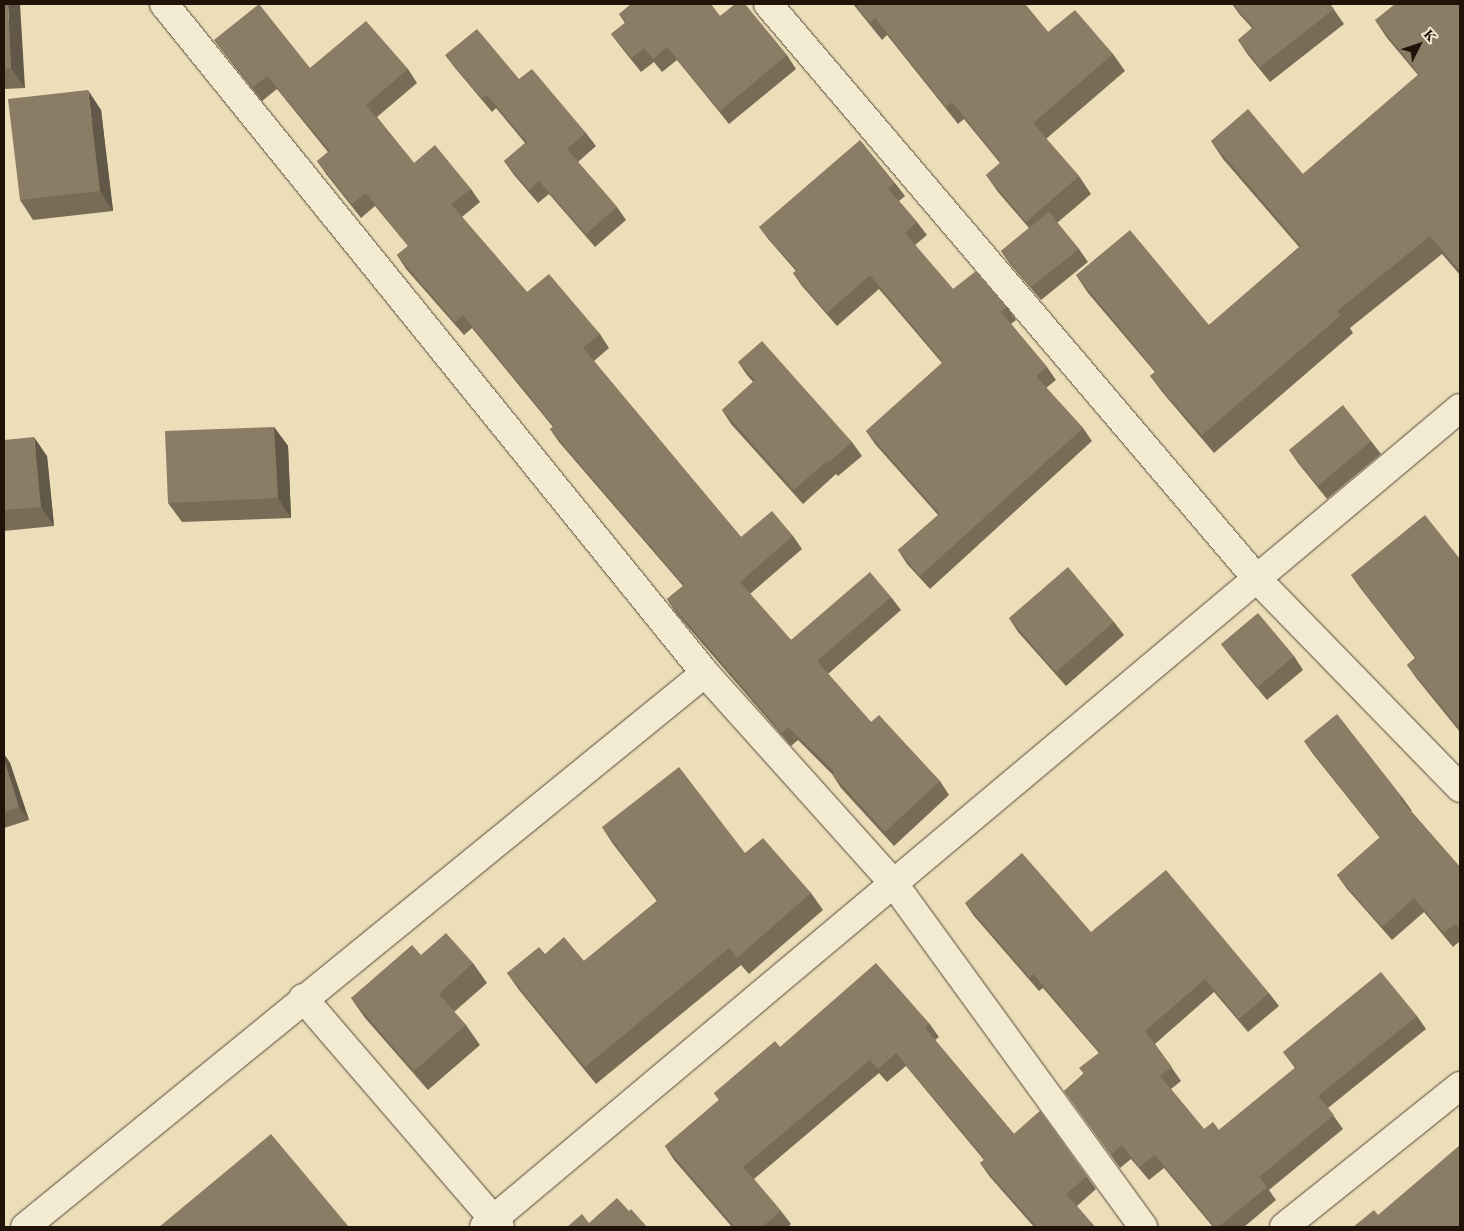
<!DOCTYPE html>
<html>
<head>
<meta charset="utf-8">
<style>
	body { margin:0 }
	#map { position:relative; width:1464px; height:1231px; overflow:hidden; background:#ecdeb9; font-family:"EB Garamond",serif }
	div>[style] { position:absolute }
	[style*='--x'] { left:calc(var(--x)*1px); top:calc(var(--y)*1px); width:calc(var(--w)*1px); rotate:calc(var(--a)*1deg) }
	.roads { filter:drop-shadow(0 0 1px #544635) drop-shadow(0 0 1px #544635) }
	.minor>* { height:28px; margin:-14px; padding:0 14px; transform-origin:14px; border-radius:14px; background:#f3ead2 }
	.wall>* { inset:0; background:#786c57 }
	.shaded-wall>* { inset:0; background:#615847 }
	.building>* { inset:0; background:#8b7d65 }
	span { translate:-50% -50%; white-space:nowrap; text-align:center; line-height:1.15; -webkit-text-stroke:4px #f3ead2; paint-order:stroke }
	.frame { position:absolute; inset:0; border:5px solid #211309; pointer-events:none }
	.north { position:absolute; left:1394px; top:20px; width:50px; height:50px; -webkit-text-stroke:4px #f3ead2; paint-order:stroke; rotate:49deg; font-size:14px; font-weight:700; line-height:20px; text-align:center; color:#211309 }
	.north::after { content:''; display:block; margin:auto; width:18px; height:22px; background:#211309; clip-path:polygon(50% 0,100% 100%,50% 72%,0 100%) }
</style>
</head>
<body>
<div id="map">
	<div class="roads">
		<div class="minor">
			<i style="--x:164;--y:4;--w:860;--a:51.04"></i>
			<i style="--x:705;--y:673;--w:283;--a:48.1"></i>
			<i style="--x:894;--y:884;--w:424;--a:54"></i>
			<i style="--x:768;--y:4;--w:756;--a:49.61"></i>
			<i style="--x:1258;--y:580;--w:290;--a:45.8"></i>
			<i style="--x:303;--y:998;--w:302;--a:49.3"></i>
			<i style="--x:25;--y:1227;--w:877;--a:-39.17"></i>
			<i style="--x:484;--y:1227;--w:1274;--a:-40"></i>
			<i style="--x:1284;--y:1227;--w:226;--a:-38.7"></i>
		</div>
	</div>
	<div class="wall">
		<i style="clip-path:polygon(4px 4px,25px 88px,4px 89px)"></i>
		<i style="clip-path:polygon(853px 4px,1025px 4px,1048px 32px,1113px 54px,1125px 71px,1046px 139px,1079px 176px,1091px 194px,1057px 223px,1079px 249px,1088px 262px,1041px 300px,1010px 264px,1001px 251px,1029px 228px,998px 192px,986px 175px,1000px 163px,964px 119px,958px 124px,887px 35px,882px 40px)"></i>
		<i style="clip-path:polygon(1232px 4px,1330px 4px,1344px 24px,1270px 82px,1248px 55px,1238px 40px,1252px 28px,1240px 15px)"></i>
		<i style="clip-path:polygon(1460px 7px,1460px 275px,1442px 254px,1350px 328px,1353px 333px,1214px 453px,1163px 393px,1150px 376px,1155px 372px,1088px 293px,1076px 275px,1209px 325px,1299px 247px,1223px 159px,1211px 141px,1303px 174px,1418px 75px,1387px 38px,1375px 20px)"></i>
		<i style="clip-path:polygon(619px 14px,720px 16px,787px 55px,796px 69px,729px 124px,677px 60px,662px 72px,654px 62px,641px 72px,621px 47px,611px 34px,625px 23px)"></i>
		<i style="clip-path:polygon(214px 40px,310px 68px,408px 69px,417px 83px,377px 117px,414px 163px,471px 189px,480px 202px,462px 217px,527px 292px,600px 334px,609px 348px,594px 361px,741px 537px,793px 536px,802px 549px,750px 594px,791px 640px,891px 597px,901px 610px,828px 674px,871px 722px,940px 781px,949px 795px,894px 846px,841px 788px,832px 774px,798px 740px,791px 746px,676px 613px,667px 599px,683px 586px,559px 442px,550px 429px,553px 427px,472px 328px,464px 335px,406px 269px,397px 255px,408px 246px,375px 206px,361px 218px,326px 174px,317px 161px,328px 152px,277px 89px,262px 101px,224px 53px)"></i>
		<i style="clip-path:polygon(445px 55px,519px 79px,586px 133px,596px 146px,578px 162px,617px 207px,626px 220px,595px 247px,549px 194px,538px 203px,514px 175px,504px 161px,525px 143px,496px 108px,492px 112px,455px 68px)"></i>
		<i style="clip-path:polygon(101px 110px,113px 211px,33px 220px,20px 200px)"></i>
		<i style="clip-path:polygon(895px 183px,905px 196px,899px 201px,917px 222px,927px 235px,915px 245px,953px 289px,1007px 307px,1016px 320px,1011px 324px,1047px 367px,1056px 380px,1046px 388px,1083px 428px,1092px 441px,930px 589px,907px 564px,898px 550px,938px 515px,875px 444px,866px 431px,942px 363px,879px 289px,837px 326px,802px 286px,793px 273px,796px 271px,769px 240px,759px 227px)"></i>
		<i style="clip-path:polygon(738px 362px,852px 442px,862px 456px,838px 476px,836px 474px,803px 504px,731px 424px,722px 410px,753px 382px,747px 375px)"></i>
		<i style="clip-path:polygon(274px 427px,288px 446px,291px 518px,182px 522px,168px 503px)"></i>
		<i style="clip-path:polygon(4px 440px,47px 456px,54px 526px,4px 531px)"></i>
		<i style="clip-path:polygon(1371px 441px,1381px 454px,1327px 499px,1298px 463px,1289px 450px)"></i>
		<i style="clip-path:polygon(1460px 559px,1460px 732px,1417px 679px,1407px 665px,1415px 658px,1361px 589px,1351px 575px)"></i>
		<i style="clip-path:polygon(1009px 618px,1114px 622px,1124px 635px,1066px 686px,1018px 632px)"></i>
		<i style="clip-path:polygon(1221px 644px,1294px 656px,1303px 670px,1267px 700px,1231px 657px)"></i>
		<i style="clip-path:polygon(1304px 741px,1402px 797px,1412px 811px,1411px 811px,1460px 867px,1460px 941px,1453px 947px,1424px 912px,1392px 940px,1347px 889px,1337px 875px,1380px 838px,1313px 754px)"></i>
		<i style="clip-path:polygon(4px 754px,10px 763px,29px 820px,4px 828px)"></i>
		<i style="clip-path:polygon(602px 827px,745px 853px,811px 893px,823px 910px,749px 974px,741px 965px,596px 1084px,519px 990px,507px 973px,545px 954px,584px 961px,657px 901px,613px 844px)"></i>
		<i style="clip-path:polygon(965px 903px,1091px 932px,1269px 993px,1279px 1006px,1248px 1032px,1214px 992px,1155px 1044px,1181px 1081px,1171px 1089px,1204px 1129px,1219px 1130px,1295px 1068px,1283px 1052px,1417px 1016px,1426px 1029px,1328px 1108px,1343px 1129px,1269px 1190px,1276px 1200px,1244px 1227px,1213px 1227px,1164px 1168px,1149px 1180px,1131px 1159px,1120px 1168px,1064px 1091px,1083px 1074px,1099px 1053px,1043px 988px,1039px 991px,974px 916px)"></i>
		<i style="clip-path:polygon(421px 955px,473px 963px,487px 983px,454px 1012px,466px 1025px,480px 1045px,428px 1090px,365px 1018px,351px 998px)"></i>
		<i style="clip-path:polygon(929px 1023px,939px 1037px,935px 1040px,1014px 1134px,1040px 1111px,1096px 1189px,1077px 1206px,1095px 1227px,1034px 1227px,990px 1177px,980px 1163px,984px 1160px,906px 1066px,887px 1082px,879px 1073px,754px 1179px,781px 1211px,791px 1224px,788px 1227px,732px 1227px,674px 1160px,665px 1146px,719px 1100px,714px 1093px,780px 1047px)"></i>
	</div>
	<div class="shaded-wall">
		<i style="clip-path:polygon(8px 4px,20px 4px,25px 88px,11px 68px)"></i>
		<i style="clip-path:polygon(88px 90px,101px 110px,113px 211px,100px 191px)"></i>
		<i style="clip-path:polygon(274px 427px,288px 446px,291px 518px,278px 498px)"></i>
		<i style="clip-path:polygon(34px 437px,47px 456px,54px 526px,41px 507px)"></i>
		<i style="clip-path:polygon(4px 754px,10px 763px,29px 820px,19px 807px,4px 759px)"></i>
	</div>
	<div class="building">
		<i style="clip-path:polygon(4px 4px,8px 4px,11px 68px,4px 69px)"></i>
		<i style="clip-path:polygon(259px 4px,310px 68px,366px 21px,408px 69px,366px 105px,414px 163px,435px 145px,471px 189px,451px 204px,527px 292px,549px 274px,600px 334px,583px 348px,741px 537px,772px 511px,793px 536px,740px 582px,791px 640px,870px 572px,891px 597px,817px 661px,871px 722px,879px 715px,940px 781px,885px 832px,832px 774px,835px 772px,788px 727px,782px 733px,667px 599px,684px 585px,550px 429px,554px 426px,463px 315px,455px 322px,397px 255px,408px 246px,366px 193px,352px 204px,317px 161px,330px 151px,267px 76px,253px 87px,214px 40px)"></i>
		<i style="clip-path:polygon(631px 4px,711px 4px,720px 16px,735px 4px,745px 4px,787px 55px,720px 111px,667px 47px,653px 59px,644px 48px,632px 58px,611px 34px,626px 22px,619px 14px)"></i>
		<i style="clip-path:polygon(855px 4px,1025px 4px,1048px 32px,1075px 10px,1113px 54px,1033px 123px,1079px 176px,1026px 222px,986px 175px,1001px 162px,952px 102px,946px 107px,875px 18px,870px 23px)"></i>
		<i style="clip-path:polygon(1233px 4px,1330px 4px,1334px 9px,1260px 67px,1238px 40px,1253px 27px)"></i>
		<i style="clip-path:polygon(1395px 4px,1458px 4px,1460px 7px,1460px 271px,1430px 236px,1337px 311px,1341px 315px,1202px 435px,1150px 376px,1156px 371px,1076px 275px,1130px 230px,1209px 325px,1301px 246px,1211px 141px,1248px 109px,1303px 174px,1419px 74px,1375px 20px)"></i>
		<i style="clip-path:polygon(477px 29px,519px 79px,532px 69px,586px 133px,567px 149px,617px 207px,586px 234px,539px 181px,529px 190px,504px 161px,527px 142px,487px 95px,482px 98px,445px 55px)"></i>
		<i style="clip-path:polygon(88px 90px,100px 191px,20px 200px,8px 99px)"></i>
		<i style="clip-path:polygon(860px 140px,895px 183px,888px 189px,917px 222px,905px 233px,953px 289px,976px 271px,1007px 307px,1001px 312px,1047px 367px,1036px 376px,1083px 428px,920px 576px,898px 550px,940px 514px,866px 431px,943px 362px,870px 275px,827px 313px,793px 273px,797px 270px,759px 227px)"></i>
		<i style="clip-path:polygon(1049px 212px,1079px 249px,1031px 287px,1001px 251px)"></i>
		<i style="clip-path:polygon(762px 341px,852px 442px,828px 463px,827px 461px,794px 490px,722px 410px,755px 380px,738px 362px)"></i>
		<i style="clip-path:polygon(1343px 405px,1371px 441px,1318px 486px,1289px 450px)"></i>
		<i style="clip-path:polygon(274px 427px,278px 498px,168px 503px,165px 431px)"></i>
		<i style="clip-path:polygon(34px 437px,41px 507px,4px 510px,4px 440px)"></i>
		<i style="clip-path:polygon(1425px 515px,1460px 559px,1460px 729px,1407px 665px,1416px 657px,1351px 575px)"></i>
		<i style="clip-path:polygon(1068px 567px,1114px 622px,1056px 672px,1009px 618px)"></i>
		<i style="clip-path:polygon(1258px 613px,1294px 656px,1258px 687px,1221px 644px)"></i>
		<i style="clip-path:polygon(1337px 714px,1402px 797px,1400px 799px,1460px 867px,1460px 930px,1455px 924px,1444px 933px,1414px 898px,1382px 927px,1337px 875px,1380px 837px,1304px 741px)"></i>
		<i style="clip-path:polygon(4px 759px,19px 807px,4px 812px)"></i>
		<i style="clip-path:polygon(679px 767px,745px 853px,763px 838px,811px 893px,737px 958px,729px 948px,585px 1067px,507px 973px,539px 947px,545px 954px,564px 937px,584px 961px,658px 900px,602px 827px)"></i>
		<i style="clip-path:polygon(1022px 853px,1091px 932px,1166px 870px,1269px 993px,1239px 1019px,1205px 979px,1145px 1031px,1172px 1067px,1160px 1076px,1204px 1129px,1213px 1122px,1219px 1130px,1296px 1067px,1283px 1052px,1381px 972px,1417px 1016px,1318px 1096px,1334px 1115px,1259px 1177px,1267px 1187px,1218px 1227px,1215px 1227px,1155px 1155px,1139px 1167px,1122px 1145px,1111px 1155px,1064px 1091px,1084px 1074px,1079px 1068px,1100px 1052px,1033px 974px,1030px 978px,965px 903px)"></i>
		<i style="clip-path:polygon(446px 933px,473px 963px,439px 994px,466px 1025px,414px 1071px,351px 998px,412px 945px,421px 955px)"></i>
		<i style="clip-path:polygon(876px 963px,929px 1023px,925px 1028px,1014px 1134px,1040px 1111px,1087px 1176px,1066px 1194px,1095px 1227px,1037px 1227px,980px 1163px,985px 1159px,896px 1053px,878px 1069px,870px 1060px,743px 1167px,781px 1211px,762px 1227px,735px 1227px,665px 1146px,719px 1100px,714px 1093px,775px 1041px,780px 1047px)"></i>
		<i style="clip-path:polygon(271px 1134px,349px 1227px,159px 1227px)"></i>
		<i style="clip-path:polygon(1460px 1145px,1460px 1227px,1353px 1227px,1374px 1210px,1378px 1215px)"></i>
		<i style="clip-path:polygon(617px 1198px,629px 1211px,631px 1209px,647px 1227px,567px 1227px,582px 1214px,589px 1223px)"></i>
	</div>
	<div class="frame"></div>
	<div class="north">K</div>
</div>
</body>
</html>
